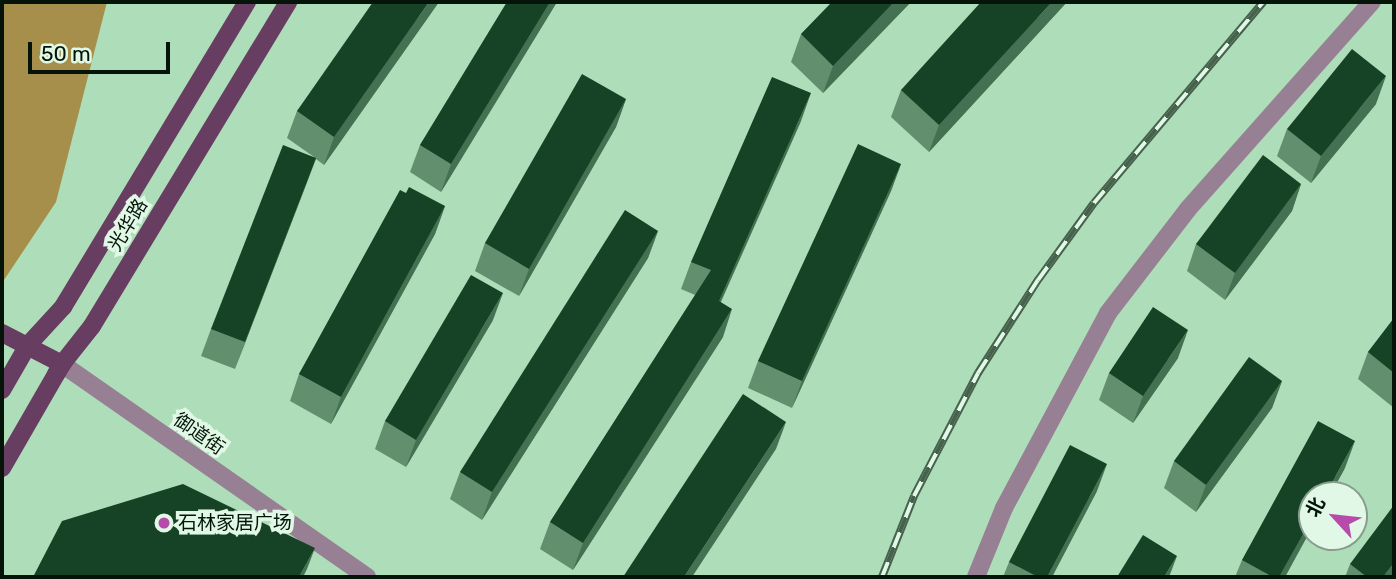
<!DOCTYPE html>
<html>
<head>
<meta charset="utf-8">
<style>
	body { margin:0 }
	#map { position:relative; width:1396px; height:579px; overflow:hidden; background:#aedeb9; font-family:Rubik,"Noto Sans SC",sans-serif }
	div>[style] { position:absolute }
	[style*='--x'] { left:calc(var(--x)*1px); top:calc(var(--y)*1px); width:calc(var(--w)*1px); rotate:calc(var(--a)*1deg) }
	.water>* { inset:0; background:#a58f4b }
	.minor>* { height:18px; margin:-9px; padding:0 9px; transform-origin:9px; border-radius:9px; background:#988094 }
	.major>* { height:18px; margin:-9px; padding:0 9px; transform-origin:9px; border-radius:9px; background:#673e62 }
	.rail>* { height:8px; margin-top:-4px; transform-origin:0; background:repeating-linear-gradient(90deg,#e0f8e5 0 16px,#46624d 0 32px); box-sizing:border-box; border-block:2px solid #46624d }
	.wall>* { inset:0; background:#62906f }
	.shaded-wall>* { inset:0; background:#447151 }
	.building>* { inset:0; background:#164225 }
	.dots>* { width:19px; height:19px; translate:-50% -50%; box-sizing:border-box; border:4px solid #e0f8e5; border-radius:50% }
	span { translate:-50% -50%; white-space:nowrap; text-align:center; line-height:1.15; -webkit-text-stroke:7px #e0f8e5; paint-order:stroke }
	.street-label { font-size:19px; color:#041408 }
	.poi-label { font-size:19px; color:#041408 }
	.left { translate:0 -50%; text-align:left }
	.frame { position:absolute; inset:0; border:4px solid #041408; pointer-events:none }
	.north { position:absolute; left:1298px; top:481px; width:70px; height:70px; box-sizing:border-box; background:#e0f8e5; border:2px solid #889d8d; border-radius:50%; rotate:297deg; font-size:19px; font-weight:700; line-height:28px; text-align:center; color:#041408 }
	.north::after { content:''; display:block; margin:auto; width:24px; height:32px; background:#b74bac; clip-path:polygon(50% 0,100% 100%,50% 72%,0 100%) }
	.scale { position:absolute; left:28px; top:42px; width:142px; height:32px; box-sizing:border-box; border:4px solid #041408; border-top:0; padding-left:9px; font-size:21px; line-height:24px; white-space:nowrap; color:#041408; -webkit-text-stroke:5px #e0f8e5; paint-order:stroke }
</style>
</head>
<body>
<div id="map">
	<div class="water">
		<i style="clip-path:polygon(2px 2px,107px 2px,56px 202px,2px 283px)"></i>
	</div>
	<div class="minor">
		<i style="--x:62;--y:364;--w:372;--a:34.9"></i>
		<i style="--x:976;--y:577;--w:74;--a:-67.9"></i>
		<i style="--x:1004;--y:508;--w:221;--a:-61.9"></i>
		<i style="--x:1108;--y:313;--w:131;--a:-52.4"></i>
		<i style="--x:1188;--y:209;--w:277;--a:-48.4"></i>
	</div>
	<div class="major">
		<i style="--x:2;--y:333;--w:68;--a:27.3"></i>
		<i style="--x:62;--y:364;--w:12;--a:121"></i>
		<i style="--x:2;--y:390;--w:52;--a:-60"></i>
		<i style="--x:28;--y:345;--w:52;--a:-47.4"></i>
		<i style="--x:63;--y:307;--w:356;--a:-58.9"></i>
		<i style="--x:2;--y:468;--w:120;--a:-60"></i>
		<i style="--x:62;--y:364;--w:48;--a:-51.7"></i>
		<i style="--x:92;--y:326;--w:379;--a:-58.8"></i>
	</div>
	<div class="rail">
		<i style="--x:882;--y:577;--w:87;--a:-68.4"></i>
		<i style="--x:914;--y:496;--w:139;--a:-62.5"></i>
		<i style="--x:978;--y:373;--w:111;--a:-57.2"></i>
		<i style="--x:1038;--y:280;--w:95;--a:-54"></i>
		<i style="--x:1094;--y:203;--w:263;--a:-49.9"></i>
	</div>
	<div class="wall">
		<i style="clip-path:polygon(439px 2px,324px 165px,316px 159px,235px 369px,201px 356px,211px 329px,314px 157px,287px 138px,297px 111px)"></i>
		<i style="clip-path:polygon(507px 2px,557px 2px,441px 192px,410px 172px,420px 145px)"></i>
		<i style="clip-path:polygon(832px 2px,911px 2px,823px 93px,791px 62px,801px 34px)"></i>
		<i style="clip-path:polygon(1067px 2px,929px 152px,891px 117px,901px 90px)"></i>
		<i style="clip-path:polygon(626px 99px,616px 127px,519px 296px,475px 271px,485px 243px)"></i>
		<i style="clip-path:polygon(1376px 104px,1311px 183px,1277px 156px,1287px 129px)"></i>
		<i style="clip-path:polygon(801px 121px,721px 302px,723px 337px,573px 570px,540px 549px,550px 522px,695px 295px,681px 289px,691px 262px)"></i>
		<i style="clip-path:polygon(901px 164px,891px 191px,792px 408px,748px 388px,758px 361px)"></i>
		<i style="clip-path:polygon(1301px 184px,1292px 211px,1225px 300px,1187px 271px,1196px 244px)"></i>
		<i style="clip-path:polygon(406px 193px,445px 206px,435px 234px,331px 424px,290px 401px,299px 374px)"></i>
		<i style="clip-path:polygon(658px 231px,648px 258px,482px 520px,450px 499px,460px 472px)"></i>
		<i style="clip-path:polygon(1394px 318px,1394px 408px,1358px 379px,1368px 352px)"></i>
		<i style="clip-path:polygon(493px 320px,406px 467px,375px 449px,385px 421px)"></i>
		<i style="clip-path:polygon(1178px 358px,1133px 423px,1099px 400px,1109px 373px)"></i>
		<i style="clip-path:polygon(1282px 381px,1272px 408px,1196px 512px,1164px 488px,1174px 461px)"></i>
		<i style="clip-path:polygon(1345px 468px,1285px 577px,1235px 577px,1242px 560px)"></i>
		<i style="clip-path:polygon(1097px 491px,1052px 577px,1003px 577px,1009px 562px)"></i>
		<i style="clip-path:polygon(1350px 564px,1394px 577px,1345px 577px)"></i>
	</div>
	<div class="shaded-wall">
		<i style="clip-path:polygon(429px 2px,439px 2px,324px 165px,334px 137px)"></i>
		<i style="clip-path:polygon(550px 2px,557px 2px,441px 192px,451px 164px)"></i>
		<i style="clip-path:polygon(894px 2px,911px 2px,823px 93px,833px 66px)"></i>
		<i style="clip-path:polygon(1052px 2px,1067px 2px,929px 152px,939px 125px)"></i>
		<i style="clip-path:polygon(1386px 76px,1376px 104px,1311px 183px,1321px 156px)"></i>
		<i style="clip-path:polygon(811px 93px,801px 121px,709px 328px,719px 301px)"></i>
		<i style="clip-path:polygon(626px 99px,616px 127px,519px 296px,529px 269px)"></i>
		<i style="clip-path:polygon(316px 158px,306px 185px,235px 369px,245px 342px)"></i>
		<i style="clip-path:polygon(901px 164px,891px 191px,792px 408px,802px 381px)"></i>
		<i style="clip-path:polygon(1301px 184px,1292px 211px,1225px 300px,1235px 273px)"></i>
		<i style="clip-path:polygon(445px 206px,435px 234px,331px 424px,341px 397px)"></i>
		<i style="clip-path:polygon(658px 231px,648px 258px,482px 520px,492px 492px)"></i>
		<i style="clip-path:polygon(503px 293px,493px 320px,406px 467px,416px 440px)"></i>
		<i style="clip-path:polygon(732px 309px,723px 337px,573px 570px,583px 543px)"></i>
		<i style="clip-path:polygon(1188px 330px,1178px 358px,1133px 423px,1143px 396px)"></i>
		<i style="clip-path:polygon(1282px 381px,1272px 408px,1196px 512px,1206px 485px)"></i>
		<i style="clip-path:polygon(786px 422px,776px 449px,692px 577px,684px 577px)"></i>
		<i style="clip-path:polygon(1355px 441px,1345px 468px,1330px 495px,1325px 495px)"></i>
		<i style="clip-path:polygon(1107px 464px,1097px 491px,1052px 577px,1047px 577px)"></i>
		<i style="clip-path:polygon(1312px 518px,1312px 527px,1285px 577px,1279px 577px)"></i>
		<i style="clip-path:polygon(315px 548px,307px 569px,303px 577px,299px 577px)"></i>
		<i style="clip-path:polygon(1177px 556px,1169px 577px,1164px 577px)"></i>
		<i style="clip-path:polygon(1394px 563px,1394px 577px,1383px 577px)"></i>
	</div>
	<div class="building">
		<i style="clip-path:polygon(373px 2px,429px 2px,334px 137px,297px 111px)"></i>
		<i style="clip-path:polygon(507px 2px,550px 2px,451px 164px,420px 145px)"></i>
		<i style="clip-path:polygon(832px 2px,894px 2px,833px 66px,801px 34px)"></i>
		<i style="clip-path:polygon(981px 2px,1052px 2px,939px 125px,901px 90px)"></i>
		<i style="clip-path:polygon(1352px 49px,1386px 76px,1321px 156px,1287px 129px)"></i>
		<i style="clip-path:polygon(582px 74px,626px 99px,529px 269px,485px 243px)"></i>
		<i style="clip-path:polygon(772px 77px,811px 93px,719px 301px,732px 309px,583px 543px,550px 522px,711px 270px,691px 262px)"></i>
		<i style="clip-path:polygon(858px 144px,901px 164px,802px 381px,758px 361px)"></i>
		<i style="clip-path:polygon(283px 145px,316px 158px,245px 342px,211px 329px)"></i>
		<i style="clip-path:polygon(1263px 155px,1301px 184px,1235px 273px,1196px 244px)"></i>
		<i style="clip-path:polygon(409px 187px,445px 206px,341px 397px,299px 374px,400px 190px,406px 193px)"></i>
		<i style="clip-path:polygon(625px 210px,658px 231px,492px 492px,460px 472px)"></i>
		<i style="clip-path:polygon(471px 275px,503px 293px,416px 440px,385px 421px)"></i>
		<i style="clip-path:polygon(1153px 307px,1188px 330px,1143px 396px,1109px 373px)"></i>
		<i style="clip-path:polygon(1394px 318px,1394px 373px,1368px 352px)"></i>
		<i style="clip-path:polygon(1249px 357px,1282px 381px,1206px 485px,1174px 461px)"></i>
		<i style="clip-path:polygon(743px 394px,786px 422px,684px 577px,623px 577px)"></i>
		<i style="clip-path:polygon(1318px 421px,1355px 441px,1325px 495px,1312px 495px,1312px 518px,1279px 577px,1273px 577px,1242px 560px)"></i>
		<i style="clip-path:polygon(1070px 445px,1107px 464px,1047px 577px,1038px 577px,1009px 562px)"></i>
		<i style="clip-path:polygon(183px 484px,315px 548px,299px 577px,33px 577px,62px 521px)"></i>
		<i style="clip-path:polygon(1394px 505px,1394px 563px,1383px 577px,1367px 577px,1350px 564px)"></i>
		<i style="clip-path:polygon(1143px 535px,1177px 556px,1164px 577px,1117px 577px)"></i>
	</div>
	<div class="dots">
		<i style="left:164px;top:523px;background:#b74bac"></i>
	</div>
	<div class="street-label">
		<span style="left:128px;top:225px;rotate:-59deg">光华路</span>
		<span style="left:199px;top:434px;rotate:35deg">御道街</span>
	</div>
	<div class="poi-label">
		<span class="left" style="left:178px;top:523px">石林家居广场</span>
	</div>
	<div class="frame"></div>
	<div class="north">北</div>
	<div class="scale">50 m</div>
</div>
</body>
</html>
